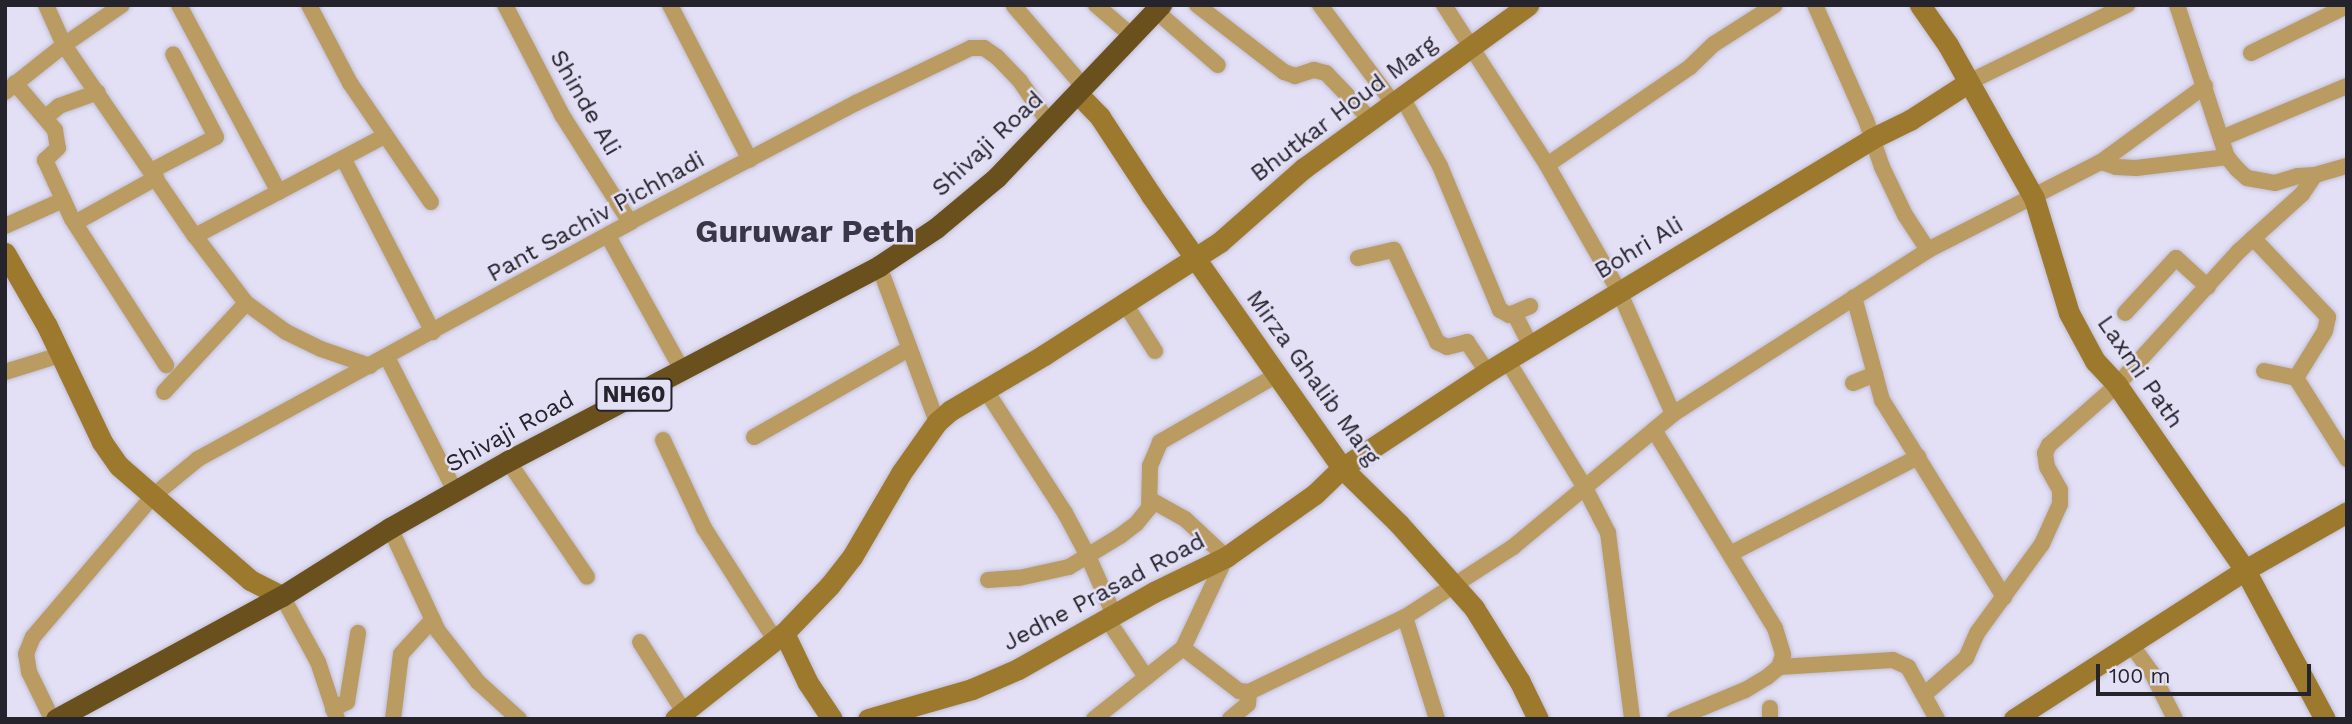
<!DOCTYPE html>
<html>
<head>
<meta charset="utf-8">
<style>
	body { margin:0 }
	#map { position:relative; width:2352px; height:724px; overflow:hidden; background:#e3e0f6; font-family:"Work Sans",sans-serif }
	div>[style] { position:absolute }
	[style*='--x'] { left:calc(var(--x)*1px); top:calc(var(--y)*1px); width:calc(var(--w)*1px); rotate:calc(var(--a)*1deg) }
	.roads { filter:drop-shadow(0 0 2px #c1bed2) drop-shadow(0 0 2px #c1bed2) }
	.street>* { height:16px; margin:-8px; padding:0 8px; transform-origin:8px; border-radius:8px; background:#ba9b61 }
	.secondary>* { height:21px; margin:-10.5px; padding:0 10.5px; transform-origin:10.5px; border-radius:10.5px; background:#9d792e }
	.highway>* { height:21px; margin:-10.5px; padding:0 10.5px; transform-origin:10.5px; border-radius:10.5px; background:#69501d }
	span { translate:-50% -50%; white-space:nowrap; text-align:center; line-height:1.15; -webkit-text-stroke:5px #e3e0f6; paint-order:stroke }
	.shield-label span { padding:2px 5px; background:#e3e0f6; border:2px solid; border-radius:5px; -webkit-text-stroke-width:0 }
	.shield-label { font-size:23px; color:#25242c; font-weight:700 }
	.street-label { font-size:24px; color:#25242c }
	.district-label { font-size:32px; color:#393647; font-weight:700 }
	.frame { position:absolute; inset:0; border:7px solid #25242c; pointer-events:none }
	.scale { position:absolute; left:2096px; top:664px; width:215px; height:32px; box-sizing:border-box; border:4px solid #25242c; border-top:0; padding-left:9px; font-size:21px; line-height:24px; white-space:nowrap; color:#25242c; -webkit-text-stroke:5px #e3e0f6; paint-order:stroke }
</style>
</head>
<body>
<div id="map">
	<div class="roads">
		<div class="street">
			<i style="--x:46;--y:5;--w:44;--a:65.8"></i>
			<i style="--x:64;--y:45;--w:232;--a:55.6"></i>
			<i style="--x:195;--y:236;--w:84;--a:52.7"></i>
			<i style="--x:246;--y:303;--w:49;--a:35.9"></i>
			<i style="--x:286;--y:332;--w:39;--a:26"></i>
			<i style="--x:321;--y:349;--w:52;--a:19.1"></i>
			<i style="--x:179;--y:5;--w:212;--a:61.9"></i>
			<i style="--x:309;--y:5;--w:88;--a:62.3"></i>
			<i style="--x:350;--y:83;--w:144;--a:55.8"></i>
			<i style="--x:505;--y:5;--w:124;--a:62.6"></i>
			<i style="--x:562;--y:115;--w:127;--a:57.6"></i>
			<i style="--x:670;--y:5;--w:174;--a:62.7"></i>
			<i style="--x:1096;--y:5;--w:48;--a:40.7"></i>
			<i style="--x:1197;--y:5;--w:110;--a:37.6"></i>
			<i style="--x:1284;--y:72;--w:12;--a:20"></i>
			<i style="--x:1295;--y:76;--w:20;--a:-18"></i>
			<i style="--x:1314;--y:70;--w:12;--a:14"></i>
			<i style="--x:1326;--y:73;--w:65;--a:46.2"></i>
			<i style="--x:1320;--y:5;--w:122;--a:53.3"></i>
			<i style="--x:1444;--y:5;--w:190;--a:57.2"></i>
			<i style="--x:1547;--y:165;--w:145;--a:60.3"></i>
			<i style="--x:1619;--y:291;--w:134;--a:66.3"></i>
			<i style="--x:1815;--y:5;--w:126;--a:66.1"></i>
			<i style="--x:1866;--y:120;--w:50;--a:71.2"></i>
			<i style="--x:1882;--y:167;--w:53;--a:64.4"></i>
			<i style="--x:1905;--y:215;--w:42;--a:56.7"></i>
			<i style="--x:2177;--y:5;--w:160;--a:71.8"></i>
			<i style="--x:2227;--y:157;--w:16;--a:50"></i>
			<i style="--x:2237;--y:169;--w:13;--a:42"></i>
			<i style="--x:2247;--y:178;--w:28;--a:10"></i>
			<i style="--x:2275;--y:183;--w:24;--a:-17"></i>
			<i style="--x:2298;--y:176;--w:17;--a:-3"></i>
			<i style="--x:1014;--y:6;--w:107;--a:49.2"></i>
			<i style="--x:1156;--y:11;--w:82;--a:41.1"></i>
			<i style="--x:2251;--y:53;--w:107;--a:-26.1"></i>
			<i style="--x:1969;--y:82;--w:176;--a:-26"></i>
			<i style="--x:15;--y:83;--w:62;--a:49.6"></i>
			<i style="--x:55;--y:130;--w:18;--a:81"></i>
			<i style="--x:58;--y:148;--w:18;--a:137"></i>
			<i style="--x:45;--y:160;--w:65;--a:65.4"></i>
			<i style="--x:72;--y:219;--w:174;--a:57.2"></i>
			<i style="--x:5;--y:92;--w:75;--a:-38.5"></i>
			<i style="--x:64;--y:45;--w:70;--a:-34.6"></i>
			<i style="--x:1402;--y:97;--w:79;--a:61.2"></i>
			<i style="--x:1440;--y:166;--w:156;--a:67.4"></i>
			<i style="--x:1500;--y:310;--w:10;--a:29"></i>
			<i style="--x:1509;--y:315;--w:23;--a:-23"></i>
			<i style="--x:46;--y:117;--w:17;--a:-40"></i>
			<i style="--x:59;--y:106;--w:41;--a:-19.7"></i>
			<i style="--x:2222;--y:138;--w:135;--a:-22.6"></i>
			<i style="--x:343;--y:158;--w:196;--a:62.7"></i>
			<i style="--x:2101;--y:162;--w:16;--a:18"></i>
			<i style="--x:2116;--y:167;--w:20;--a:3"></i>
			<i style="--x:2136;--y:168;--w:92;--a:-6.9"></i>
			<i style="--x:1547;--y:165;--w:173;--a:-34.4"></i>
			<i style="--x:1690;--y:67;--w:33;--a:-44"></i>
			<i style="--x:1714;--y:44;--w:72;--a:-32.6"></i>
			<i style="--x:151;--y:171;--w:73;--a:-27.6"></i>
			<i style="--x:216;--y:137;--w:93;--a:-117.4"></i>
			<i style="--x:82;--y:219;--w:85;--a:-29"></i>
			<i style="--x:5;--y:226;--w:64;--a:-24.1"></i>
			<i style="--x:195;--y:236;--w:215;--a:-27.8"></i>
			<i style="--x:608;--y:236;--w:153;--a:61.1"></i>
			<i style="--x:2253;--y:238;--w:109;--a:46.5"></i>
			<i style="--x:2328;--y:317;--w:14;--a:102"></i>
			<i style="--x:2325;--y:331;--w:55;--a:121.7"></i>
			<i style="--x:2296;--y:378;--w:96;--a:57.8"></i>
			<i style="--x:1358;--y:258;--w:37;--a:-13"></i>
			<i style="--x:1394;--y:250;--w:102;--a:64.9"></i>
			<i style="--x:1437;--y:342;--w:11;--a:27"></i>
			<i style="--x:1447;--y:347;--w:21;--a:-14"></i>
			<i style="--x:1467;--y:342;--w:36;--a:56"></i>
			<i style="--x:879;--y:266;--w:166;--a:69.6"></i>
			<i style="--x:1854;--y:297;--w:107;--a:74.8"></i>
			<i style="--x:1882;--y:400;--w:232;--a:58.2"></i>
			<i style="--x:1124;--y:302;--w:58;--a:57.7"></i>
			<i style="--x:1514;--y:313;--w:37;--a:63"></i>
			<i style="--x:2125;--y:313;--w:75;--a:-47.2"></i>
			<i style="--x:2176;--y:258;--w:43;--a:42.2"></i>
			<i style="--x:387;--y:357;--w:150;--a:63.1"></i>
			<i style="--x:1507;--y:360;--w:148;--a:58.6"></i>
			<i style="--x:1584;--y:486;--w:53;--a:62.9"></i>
			<i style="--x:1608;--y:533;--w:188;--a:82.6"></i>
			<i style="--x:2264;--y:371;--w:33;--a:12"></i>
			<i style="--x:5;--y:372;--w:58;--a:-17.2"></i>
			<i style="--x:1853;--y:383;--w:24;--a:-22"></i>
			<i style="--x:985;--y:389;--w:148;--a:57.2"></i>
			<i style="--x:1065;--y:513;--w:49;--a:61.9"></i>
			<i style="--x:1088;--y:556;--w:64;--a:66.2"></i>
			<i style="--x:164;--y:392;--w:121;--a:-47.3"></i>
			<i style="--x:1654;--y:430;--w:232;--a:58.6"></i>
			<i style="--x:1775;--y:628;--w:28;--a:73"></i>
			<i style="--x:1783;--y:655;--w:13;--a:108"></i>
			<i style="--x:1779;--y:667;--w:16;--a:140"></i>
			<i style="--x:1767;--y:677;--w:26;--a:149"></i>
			<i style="--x:1745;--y:690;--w:76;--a:157.5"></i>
			<i style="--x:754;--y:437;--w:178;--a:-29.6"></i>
			<i style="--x:663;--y:440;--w:97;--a:65"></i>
			<i style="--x:704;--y:528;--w:133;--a:57.6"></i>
			<i style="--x:508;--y:461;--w:140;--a:55.7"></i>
			<i style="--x:390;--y:528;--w:114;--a:65"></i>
			<i style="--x:438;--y:631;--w:65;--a:51.9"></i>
			<i style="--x:478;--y:682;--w:55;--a:42.1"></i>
			<i style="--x:1730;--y:554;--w:212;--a:-27.3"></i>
			<i style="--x:988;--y:580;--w:31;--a:-4"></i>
			<i style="--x:1019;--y:578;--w:51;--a:-12.4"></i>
			<i style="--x:1069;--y:567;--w:60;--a:-31.3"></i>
			<i style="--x:1120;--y:536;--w:20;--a:-37"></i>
			<i style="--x:1136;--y:524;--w:21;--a:-51"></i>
			<i style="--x:1149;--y:508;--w:42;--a:-88.6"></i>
			<i style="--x:1150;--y:466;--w:26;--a:-67"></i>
			<i style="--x:1160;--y:442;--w:135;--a:-29.8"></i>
			<i style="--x:282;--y:596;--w:75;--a:61.4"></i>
			<i style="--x:318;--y:662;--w:60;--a:71.6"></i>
			<i style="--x:1405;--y:617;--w:107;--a:72.6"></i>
			<i style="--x:1107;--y:619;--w:70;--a:56.1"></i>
			<i style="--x:640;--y:642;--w:83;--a:57.8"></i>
			<i style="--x:2130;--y:643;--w:37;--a:54"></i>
			<i style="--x:2152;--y:673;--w:51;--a:63.4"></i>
			<i style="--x:1183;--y:648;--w:71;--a:37.5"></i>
			<i style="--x:1239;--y:691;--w:10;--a:6"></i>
			<i style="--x:1249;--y:692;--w:173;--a:-25.7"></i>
			<i style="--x:1405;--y:617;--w:129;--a:-32.9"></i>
			<i style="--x:1513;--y:547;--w:208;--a:-39.7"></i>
			<i style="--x:1673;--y:414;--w:303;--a:-32.7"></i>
			<i style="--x:1928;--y:250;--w:194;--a:-27"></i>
			<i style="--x:2101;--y:162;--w:129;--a:-36.2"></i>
			<i style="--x:1779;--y:667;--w:114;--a:-3.5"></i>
			<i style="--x:1893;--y:660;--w:17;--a:25"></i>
			<i style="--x:1908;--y:667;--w:60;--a:60.9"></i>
			<i style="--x:1925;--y:694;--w:55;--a:-41.3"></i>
			<i style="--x:1966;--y:658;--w:27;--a:-66"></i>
			<i style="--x:1977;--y:633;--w:110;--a:-53.9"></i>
			<i style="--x:2042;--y:544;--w:44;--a:-65.8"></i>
			<i style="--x:2060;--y:504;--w:14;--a:-90"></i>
			<i style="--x:2060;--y:490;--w:26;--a:-119"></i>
			<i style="--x:2047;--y:467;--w:14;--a:-98"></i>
			<i style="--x:2045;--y:453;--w:9;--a:-63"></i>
			<i style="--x:2049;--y:445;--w:91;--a:-41.4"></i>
			<i style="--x:2117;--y:385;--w:181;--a:-47.7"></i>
			<i style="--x:2239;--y:251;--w:85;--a:-42.1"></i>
			<i style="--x:2302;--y:194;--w:23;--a:-56"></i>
			<i style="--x:2315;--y:175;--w:33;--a:-16"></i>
			<i style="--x:333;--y:709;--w:16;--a:-27"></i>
			<i style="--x:347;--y:702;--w:70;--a:-80.9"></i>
			<i style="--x:52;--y:719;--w:52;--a:-116.1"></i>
			<i style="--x:29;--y:672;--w:18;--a:-99"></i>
			<i style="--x:26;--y:654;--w:18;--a:-68"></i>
			<i style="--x:33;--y:637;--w:185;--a:-49.6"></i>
			<i style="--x:153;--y:496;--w:58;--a:-39.4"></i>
			<i style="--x:198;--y:459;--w:493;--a:-28.7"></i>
			<i style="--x:630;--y:222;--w:255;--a:-27.8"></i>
			<i style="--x:856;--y:103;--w:127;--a:-25.6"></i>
			<i style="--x:971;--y:48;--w:13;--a:0"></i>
			<i style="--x:984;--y:48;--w:16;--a:35"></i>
			<i style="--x:997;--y:57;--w:33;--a:46"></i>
			<i style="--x:1020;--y:81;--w:51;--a:55.4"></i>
			<i style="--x:393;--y:719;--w:65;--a:-83"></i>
			<i style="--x:401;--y:654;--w:47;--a:-47.6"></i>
			<i style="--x:1094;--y:719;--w:114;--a:-38.6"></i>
			<i style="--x:1183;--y:648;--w:101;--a:-64.7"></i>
			<i style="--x:1226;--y:557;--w:56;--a:-137.2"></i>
			<i style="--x:1185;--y:519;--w:39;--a:-151"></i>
			<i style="--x:1230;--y:719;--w:23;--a:-40"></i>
			<i style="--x:1248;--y:704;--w:12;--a:-85"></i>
			<i style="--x:1770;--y:719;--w:11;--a:-90"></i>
		</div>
		<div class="secondary">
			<i style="--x:1920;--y:5;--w:49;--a:55"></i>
			<i style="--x:1948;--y:45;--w:176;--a:60.7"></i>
			<i style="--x:2034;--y:198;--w:120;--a:73.1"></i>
			<i style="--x:2069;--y:313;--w:55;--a:61.6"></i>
			<i style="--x:2095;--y:361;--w:33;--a:47"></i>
			<i style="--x:2117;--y:385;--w:225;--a:55.3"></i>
			<i style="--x:2245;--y:570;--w:169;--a:61.8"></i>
			<i style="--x:1078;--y:94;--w:32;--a:46"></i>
			<i style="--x:1100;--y:117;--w:93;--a:56.8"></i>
			<i style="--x:1151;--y:195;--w:333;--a:55"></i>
			<i style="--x:1342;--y:468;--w:80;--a:44.5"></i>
			<i style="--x:1399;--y:524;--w:113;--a:48.2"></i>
			<i style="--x:1474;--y:608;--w:87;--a:58.1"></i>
			<i style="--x:1520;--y:682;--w:41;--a:64.1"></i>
			<i style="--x:5;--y:253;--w:84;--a:60.1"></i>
			<i style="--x:47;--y:326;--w:128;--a:64.6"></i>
			<i style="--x:102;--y:442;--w:29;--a:55"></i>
			<i style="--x:119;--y:466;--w:174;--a:41"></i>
			<i style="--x:250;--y:580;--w:36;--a:27"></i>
			<i style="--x:784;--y:633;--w:55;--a:64.4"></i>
			<i style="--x:808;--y:683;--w:43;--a:56.3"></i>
			<i style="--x:675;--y:719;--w:139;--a:-38.3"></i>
			<i style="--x:784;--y:633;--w:66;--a:-46.2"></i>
			<i style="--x:830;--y:585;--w:36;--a:-52"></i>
			<i style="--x:852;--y:557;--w:97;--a:-59.7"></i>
			<i style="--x:901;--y:473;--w:62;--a:-54.8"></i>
			<i style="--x:937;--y:422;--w:18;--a:-41"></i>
			<i style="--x:951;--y:410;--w:108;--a:-30.6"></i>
			<i style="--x:1044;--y:355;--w:209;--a:-32.7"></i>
			<i style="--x:1220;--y:242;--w:112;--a:-41.4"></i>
			<i style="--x:1304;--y:168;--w:277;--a:-36"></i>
			<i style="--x:868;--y:719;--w:108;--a:-16.1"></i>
			<i style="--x:972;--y:689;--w:50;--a:-23.5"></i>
			<i style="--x:1018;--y:669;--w:156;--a:-29.5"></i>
			<i style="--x:1154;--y:592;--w:80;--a:-25.9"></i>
			<i style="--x:1226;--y:557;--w:109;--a:-35.3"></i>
			<i style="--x:1315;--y:494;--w:37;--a:-44"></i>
			<i style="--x:1342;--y:468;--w:174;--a:-33.5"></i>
			<i style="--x:1487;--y:372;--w:449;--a:-31.2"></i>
			<i style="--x:1871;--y:139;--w:43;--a:-26"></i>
			<i style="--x:1910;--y:120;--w:70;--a:-32.8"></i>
			<i style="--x:2014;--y:719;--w:275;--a:-32.8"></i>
			<i style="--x:2245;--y:570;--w:117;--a:-29.6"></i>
		</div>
		<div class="highway">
			<i style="--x:56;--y:719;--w:257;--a:-28.6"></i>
			<i style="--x:282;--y:596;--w:128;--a:-32.2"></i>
			<i style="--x:390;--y:528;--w:136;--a:-29.6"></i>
			<i style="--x:508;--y:461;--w:419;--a:-27.7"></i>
			<i style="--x:879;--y:266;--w:69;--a:-33.7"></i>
			<i style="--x:936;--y:228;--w:80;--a:-39.9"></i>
			<i style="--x:997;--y:177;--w:238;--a:-46.4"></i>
		</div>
	</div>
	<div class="shield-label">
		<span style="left:634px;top:395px">NH60</span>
	</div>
	<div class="street-label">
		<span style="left:585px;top:103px;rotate:60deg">Shinde Ali</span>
		<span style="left:1344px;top:109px;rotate:-37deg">Bhutkar Houd Marg</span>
		<span style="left:988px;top:144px;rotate:-43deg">Shivaji Road</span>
		<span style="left:596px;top:217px;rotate:-29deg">Pant Sachiv Pichhadi</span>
		<span style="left:1639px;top:248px;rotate:-31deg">Bohri Ali</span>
		<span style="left:2140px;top:372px;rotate:55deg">Laxmi Path</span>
		<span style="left:1313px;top:378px;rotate:54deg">Mirza Ghalib Marg</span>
		<span style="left:510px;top:432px;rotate:-29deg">Shivaji Road</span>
		<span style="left:1104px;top:592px;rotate:-28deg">Jedhe Prasad Road</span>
	</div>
	<div class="district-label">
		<span style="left:805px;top:231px">Guruwar Peth</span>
	</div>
	<div class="frame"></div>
	<div class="scale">100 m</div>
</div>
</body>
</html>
